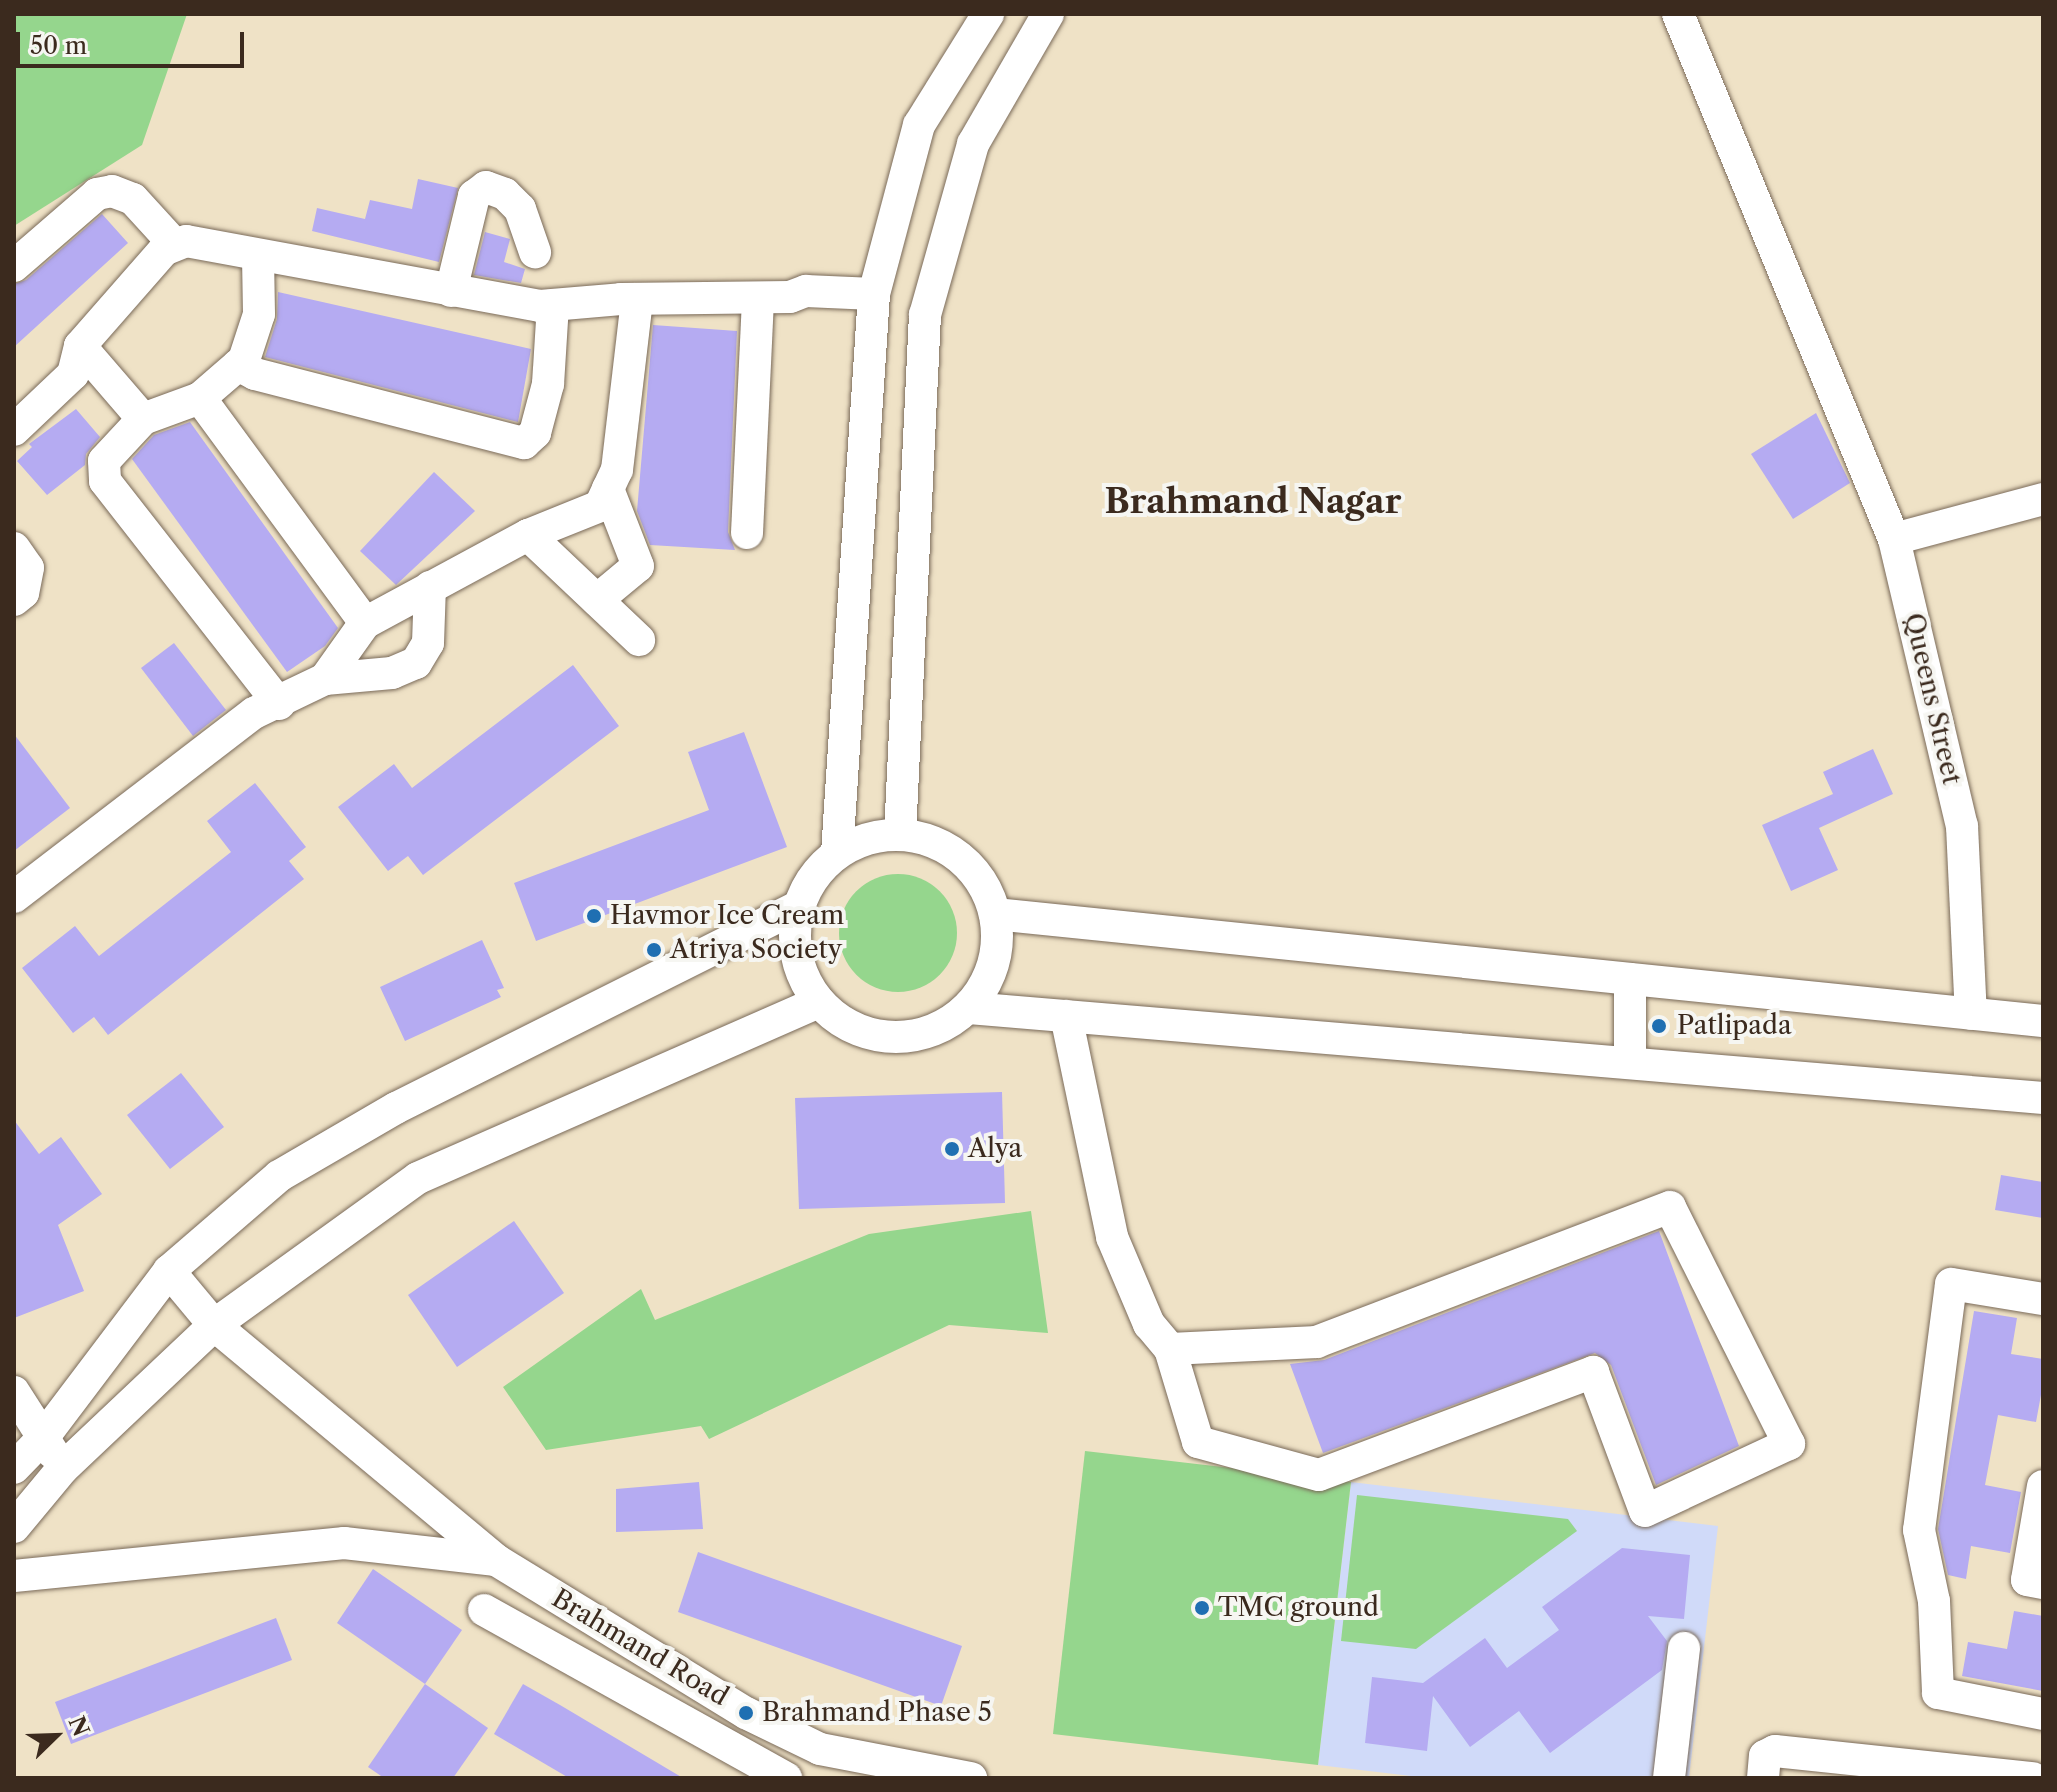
<!DOCTYPE html>
<html>
<head>
<meta charset="utf-8">
<style>
	body { margin:0 }
	#map { position:relative; width:2057px; height:1792px; overflow:hidden; background:#efe2c6; font-family:"Libre Caslon Text",serif }
	div>[style] { position:absolute }
	[style*='--x'] { left:calc(var(--x)*1px); top:calc(var(--y)*1px); width:calc(var(--w)*1px); rotate:calc(var(--a)*1deg) }
	.built>* { inset:0; background:#d0daf9 }
	.green>* { inset:0; background:#95d68d }
	.round { border-radius:50% }
	.building>* { inset:0; background:#b5abf2 }
	.roads { filter:drop-shadow(0 0 2px #7a6a59) drop-shadow(0 0 2px #7a6a59) }
	.minor>* { height:32px; margin:-16px; padding:0 16px; transform-origin:16px; border-radius:16px; background:#fff }
	.minor>.ring { margin:-16px; padding:0; box-sizing:content-box; background:none; border:32px solid #fff; border-radius:50% }
	.dots>* { width:22px; height:22px; translate:-50% -50%; box-sizing:border-box; border:4px solid #f6f6f2; border-radius:50% }
	span { translate:-50% -50%; white-space:nowrap; text-align:center; line-height:1.15; -webkit-text-stroke:8px #f6f6f2; paint-order:stroke }
	.street-label { font-size:26px; color:#3b2a1e }
	.poi-label { font-size:26px; color:#3b2a1e }
	.left { translate:0 -50%; text-align:left }
	.district-label { font-size:34px; color:#3b2a1e; font-weight:700 }
	.frame { position:absolute; inset:0; border:16px solid #3b2a1e; pointer-events:none }
	.north { position:absolute; left:16px; top:1696px; width:80px; height:80px; -webkit-text-stroke:6px #f6f6f2; paint-order:stroke; rotate:67deg; font-size:22px; font-weight:700; line-height:32px; text-align:center; color:#3b2a1e }
	.north::after { content:''; display:block; margin:auto; width:28px; height:36px; background:#3b2a1e; clip-path:polygon(50% 0,100% 100%,50% 72%,0 100%) }
	.scale { position:absolute; left:16px; top:32px; width:228px; height:36px; box-sizing:border-box; border:4px solid #3b2a1e; border-top:0; padding-left:10px; font-size:24px; line-height:28px; white-space:nowrap; color:#3b2a1e; -webkit-text-stroke:6px #f6f6f2; paint-order:stroke }
</style>
</head>
<body>
<div id="map">
	<div class="built">
		<i style="clip-path:polygon(1351px 1482px,1718px 1526px,1689px 1778px,1428px 1778px,1318px 1765px)"></i>
	</div>
	<div class="green">
		<i style="clip-path:polygon(14px 14px,187px 14px,142px 145px,14px 226px)"></i>
		<i class="round" style="left:839px;top:874px;width:118px;height:118px"></i>
		<i style="clip-path:polygon(1031px 1211px,1048px 1333px,949px 1325px,709px 1439px,701px 1426px,546px 1450px,503px 1387px,641px 1289px,655px 1320px,869px 1234px)"></i>
		<i style="clip-path:polygon(1085px 1451px,1351px 1482px,1318px 1765px,1053px 1734px)"></i>
		<i style="clip-path:polygon(1357px 1495px,1568px 1519px,1577px 1531px,1416px 1649px,1341px 1641px)"></i>
	</div>
	<div class="building">
		<i style="clip-path:polygon(418px 179px,458px 188px,439px 262px,312px 231px,317px 208px,365px 219px,370px 200px,412px 209px)"></i>
		<i style="clip-path:polygon(102px 214px,128px 243px,14px 347px,14px 284px,26px 280px)"></i>
		<i style="clip-path:polygon(485px 232px,510px 239px,504px 262px,525px 269px,521px 283px,474px 275px)"></i>
		<i style="clip-path:polygon(278px 292px,531px 349px,518px 422px,265px 357px,277px 319px)"></i>
		<i style="clip-path:polygon(653px 325px,737px 331px,728px 532px,735px 550px,650px 545px,637px 511px)"></i>
		<i style="clip-path:polygon(76px 409px,100px 437px,86px 454px,85px 465px,47px 495px,17px 461px,32px 447px,29px 444px)"></i>
		<i style="clip-path:polygon(1816px 413px,1850px 483px,1793px 519px,1751px 454px)"></i>
		<i style="clip-path:polygon(190px 422px,338px 628px,325px 646px,287px 672px,132px 459px,154px 435px)"></i>
		<i style="clip-path:polygon(434px 472px,475px 511px,396px 585px,360px 551px)"></i>
		<i style="clip-path:polygon(174px 643px,226px 710px,193px 736px,141px 668px)"></i>
		<i style="clip-path:polygon(573px 665px,619px 726px,423px 875px,408px 856px,388px 871px,338px 807px,394px 764px,412px 788px)"></i>
		<i style="clip-path:polygon(744px 732px,787px 847px,536px 941px,514px 883px,709px 810px,688px 752px)"></i>
		<i style="clip-path:polygon(14px 734px,70px 808px,14px 851px)"></i>
		<i style="clip-path:polygon(1873px 749px,1893px 794px,1819px 828px,1838px 870px,1791px 891px,1762px 825px,1833px 794px,1823px 772px)"></i>
		<i style="clip-path:polygon(255px 783px,306px 847px,289px 861px,304px 879px,108px 1035px,94px 1017px,73px 1033px,22px 968px,75px 926px,99px 956px,231px 852px,207px 821px)"></i>
		<i style="clip-path:polygon(482px 940px,504px 988px,497px 990px,501px 997px,405px 1041px,380px 987px)"></i>
		<i style="clip-path:polygon(181px 1073px,224px 1127px,170px 1169px,127px 1115px)"></i>
		<i style="clip-path:polygon(1002px 1092px,1005px 1203px,799px 1209px,795px 1098px)"></i>
		<i style="clip-path:polygon(14px 1120px,39px 1154px,61px 1137px,102px 1194px,58px 1225px,84px 1291px,14px 1318px)"></i>
		<i style="clip-path:polygon(2001px 1175px,2043px 1182px,2043px 1218px,1995px 1210px)"></i>
		<i style="clip-path:polygon(514px 1221px,564px 1293px,457px 1367px,408px 1295px)"></i>
		<i style="clip-path:polygon(1659px 1231px,1739px 1446px,1656px 1485px,1611px 1365px,1595px 1353px,1323px 1453px,1290px 1364px,1324px 1360px)"></i>
		<i style="clip-path:polygon(1974px 1311px,2017px 1318px,2011px 1354px,2043px 1359px,2043px 1384px,2036px 1422px,1998px 1415px,1985px 1485px,2021px 1492px,2010px 1553px,1971px 1546px,1966px 1579px,1948px 1575px,1938px 1529px)"></i>
		<i style="clip-path:polygon(699px 1482px,703px 1529px,616px 1532px,616px 1489px)"></i>
		<i style="clip-path:polygon(1622px 1548px,1690px 1555px,1684px 1619px,1648px 1616px,1667px 1641px,1662px 1670px,1550px 1753px,1519px 1711px,1470px 1747px,1433px 1696px,1427px 1751px,1365px 1743px,1372px 1677px,1423px 1683px,1485px 1638px,1507px 1668px,1559px 1630px,1542px 1607px)"></i>
		<i style="clip-path:polygon(698px 1552px,962px 1646px,941px 1706px,678px 1612px)"></i>
		<i style="clip-path:polygon(373px 1569px,462px 1630px,425px 1684px,337px 1623px)"></i>
		<i style="clip-path:polygon(2014px 1611px,2043px 1616px,2043px 1691px,1962px 1676px,1968px 1642px,2007px 1649px)"></i>
		<i style="clip-path:polygon(276px 1618px,292px 1660px,71px 1744px,55px 1702px)"></i>
		<i style="clip-path:polygon(425px 1684px,488px 1728px,453px 1778px,384px 1778px,368px 1767px)"></i>
		<i style="clip-path:polygon(523px 1684px,560px 1705px,683px 1778px,569px 1778px,494px 1734px)"></i>
	</div>
	<div class="roads">
		<div class="minor">
			<i style="--x:1678;--y:14;--w:568;--a:67.64"></i>
			<i style="--x:1894;--y:539;--w:295;--a:76.7"></i>
			<i style="--x:1962;--y:826;--w:188;--a:87.3"></i>
			<i style="--x:14;--y:266;--w:110;--a:-40.9"></i>
			<i style="--x:97;--y:194;--w:15;--a:-11"></i>
			<i style="--x:112;--y:191;--w:22;--a:21"></i>
			<i style="--x:133;--y:199;--w:62;--a:47.6"></i>
			<i style="--x:451;--y:291;--w:98;--a:-76.4"></i>
			<i style="--x:474;--y:196;--w:15;--a:-37"></i>
			<i style="--x:486;--y:187;--w:20;--a:20"></i>
			<i style="--x:505;--y:194;--w:21;--a:45"></i>
			<i style="--x:520;--y:209;--w:46;--a:70.8"></i>
			<i style="--x:80;--y:346;--w:96;--a:49.2"></i>
			<i style="--x:143;--y:419;--w:61;--a:-20.2"></i>
			<i style="--x:200;--y:398;--w:58;--a:-40.8"></i>
			<i style="--x:244;--y:360;--w:48;--a:-71.9"></i>
			<i style="--x:259;--y:314;--w:56;--a:-91"></i>
			<i style="--x:238;--y:365;--w:19;--a:28"></i>
			<i style="--x:255;--y:374;--w:278;--a:14.4"></i>
			<i style="--x:524;--y:443;--w:15;--a:-42"></i>
			<i style="--x:535;--y:433;--w:51;--a:-75.1"></i>
			<i style="--x:548;--y:384;--w:79;--a:-86.4"></i>
			<i style="--x:200;--y:398;--w:279;--a:53.7"></i>
			<i style="--x:143;--y:419;--w:57;--a:132.9"></i>
			<i style="--x:104;--y:461;--w:20;--a:87"></i>
			<i style="--x:105;--y:481;--w:283;--a:52"></i>
			<i style="--x:14;--y:430;--w:81;--a:-43.5"></i>
			<i style="--x:73;--y:374;--w:29;--a:-76"></i>
			<i style="--x:80;--y:346;--w:128;--a:-48.8"></i>
			<i style="--x:164;--y:250;--w:24;--a:-22"></i>
			<i style="--x:186;--y:241;--w:360;--a:10.4"></i>
			<i style="--x:540;--y:306;--w:81;--a:-4.9"></i>
			<i style="--x:621;--y:299;--w:169;--a:-0.7"></i>
			<i style="--x:790;--y:297;--w:17;--a:-21"></i>
			<i style="--x:806;--y:291;--w:68;--a:2.5"></i>
			<i style="--x:747;--y:533;--w:235;--a:-87.3"></i>
			<i style="--x:528;--y:535;--w:153;--a:43.4"></i>
			<i style="--x:1894;--y:539;--w:154;--a:-15"></i>
			<i style="--x:14;--y:548;--w:24;--a:55"></i>
			<i style="--x:28;--y:568;--w:25;--a:101"></i>
			<i style="--x:23;--y:593;--w:11;--a:142"></i>
			<i style="--x:597;--y:600;--w:53;--a:-39.7"></i>
			<i style="--x:638;--y:566;--w:83;--a:-111.3"></i>
			<i style="--x:325;--y:679;--w:67;--a:-5.1"></i>
			<i style="--x:392;--y:673;--w:26;--a:-23"></i>
			<i style="--x:416;--y:663;--w:23;--a:-59"></i>
			<i style="--x:428;--y:643;--w:56;--a:-88"></i>
			<i style="--x:900;--y:835;--w:521;--a:-87.25"></i>
			<i style="--x:925;--y:315;--w:178;--a:-74.3"></i>
			<i style="--x:973;--y:144;--w:150;--a:-60"></i>
			<i class="ring" style="left:795px;top:835px;width:170px;height:170px"></i>
			<i style="--x:837;--y:853;--w:560;--a:-86.21"></i>
			<i style="--x:874;--y:294;--w:175;--a:-75.1"></i>
			<i style="--x:919;--y:125;--w:131;--a:-58.1"></i>
			<i style="--x:14;--y:897;--w:302;--a:-37.5"></i>
			<i style="--x:254;--y:713;--w:79;--a:-25.6"></i>
			<i style="--x:325;--y:679;--w:69;--a:-54.5"></i>
			<i style="--x:365;--y:623;--w:185;--a:-28.4"></i>
			<i style="--x:528;--y:535;--w:78;--a:-21.9"></i>
			<i style="--x:600;--y:506;--w:40;--a:-65"></i>
			<i style="--x:617;--y:470;--w:172;--a:-83.3"></i>
			<i style="--x:995;--y:914;--w:1053;--a:5.83"></i>
			<i style="--x:969;--y:1008;--w:1078;--a:4.79"></i>
			<i style="--x:1066;--y:1016;--w:226;--a:78.2"></i>
			<i style="--x:1112;--y:1237;--w:95;--a:67"></i>
			<i style="--x:1149;--y:1324;--w:33;--a:50"></i>
			<i style="--x:1170;--y:1349;--w:97;--a:73.2"></i>
			<i style="--x:1198;--y:1442;--w:125;--a:15.3"></i>
			<i style="--x:1319;--y:1475;--w:293;--a:-20.6"></i>
			<i style="--x:1593;--y:1372;--w:148;--a:69.5"></i>
			<i style="--x:1645;--y:1511;--w:159;--a:-25"></i>
			<i style="--x:1789;--y:1444;--w:265;--a:-116.7"></i>
			<i style="--x:1670;--y:1207;--w:378;--a:159.1"></i>
			<i style="--x:1317;--y:1342;--w:147;--a:177.3"></i>
			<i style="--x:1630;--y:1062;--w:83;--a:-90"></i>
			<i style="--x:169;--y:1271;--w:70;--a:50.2"></i>
			<i style="--x:214;--y:1325;--w:367;--a:39.8"></i>
			<i style="--x:496;--y:1560;--w:293;--a:31.5"></i>
			<i style="--x:746;--y:1713;--w:82;--a:25.9"></i>
			<i style="--x:820;--y:1749;--w:154;--a:10.9"></i>
			<i style="--x:2043;--y:1299;--w:93;--a:-170.7"></i>
			<i style="--x:1951;--y:1284;--w:248;--a:97.4"></i>
			<i style="--x:1919;--y:1530;--w:73;--a:78.1"></i>
			<i style="--x:1934;--y:1601;--w:92;--a:87.5"></i>
			<i style="--x:1938;--y:1693;--w:107;--a:11.3"></i>
			<i style="--x:14;--y:1392;--w:72;--a:57.4"></i>
			<i style="--x:14;--y:1468;--w:40;--a:-46"></i>
			<i style="--x:42;--y:1439;--w:211;--a:-52.9"></i>
			<i style="--x:169;--y:1271;--w:145;--a:-40.8"></i>
			<i style="--x:279;--y:1176;--w:135;--a:-30.2"></i>
			<i style="--x:396;--y:1108;--w:451;--a:-26.6"></i>
			<i style="--x:2043;--y:1486;--w:95;--a:99.7"></i>
			<i style="--x:2027;--y:1580;--w:16;--a:11"></i>
			<i style="--x:14;--y:1527;--w:77;--a:-50.3"></i>
			<i style="--x:63;--y:1468;--w:208;--a:-43.4"></i>
			<i style="--x:214;--y:1325;--w:251;--a:-35.8"></i>
			<i style="--x:418;--y:1178;--w:438;--a:-23.7"></i>
			<i style="--x:14;--y:1576;--w:332;--a:-5.7"></i>
			<i style="--x:344;--y:1543;--w:153;--a:6.4"></i>
			<i style="--x:484;--y:1610;--w:346;--a:29.1"></i>
			<i style="--x:1669;--y:1778;--w:131;--a:-83.4"></i>
			<i style="--x:1763;--y:1778;--w:22;--a:-85"></i>
			<i style="--x:1765;--y:1756;--w:11;--a:-27"></i>
			<i style="--x:1775;--y:1751;--w:259;--a:6"></i>
		</div>
	</div>
	<div class="dots">
		<i style="left:594px;top:916px;background:#1f6fb2"></i>
		<i style="left:654px;top:950px;background:#1f6fb2"></i>
		<i style="left:1659px;top:1026px;background:#1f6fb2"></i>
		<i style="left:952px;top:1149px;background:#1f6fb2"></i>
		<i style="left:1202px;top:1608px;background:#1f6fb2"></i>
		<i style="left:746px;top:1713px;background:#1f6fb2"></i>
	</div>
	<div class="street-label">
		<span style="left:1932px;top:699px;rotate:77deg">Queens Street</span>
		<span style="left:640px;top:1648px;rotate:31deg">Brahmand Road</span>
	</div>
	<div class="poi-label">
		<span class="left" style="left:610px;top:916px">Havmor Ice Cream</span>
		<span class="left" style="left:670px;top:950px">Atriya Society</span>
		<span class="left" style="left:1677px;top:1026px">Patlipada</span>
		<span class="left" style="left:968px;top:1149px">Alya</span>
		<span class="left" style="left:1218px;top:1608px">TMC ground</span>
		<span class="left" style="left:762px;top:1713px">Brahmand Phase 5</span>
	</div>
	<div class="district-label">
		<span style="left:1253px;top:502px">Brahmand Nagar</span>
	</div>
	<div class="frame"></div>
	<div class="north">N</div>
	<div class="scale">50 m</div>
</div>
</body>
</html>
